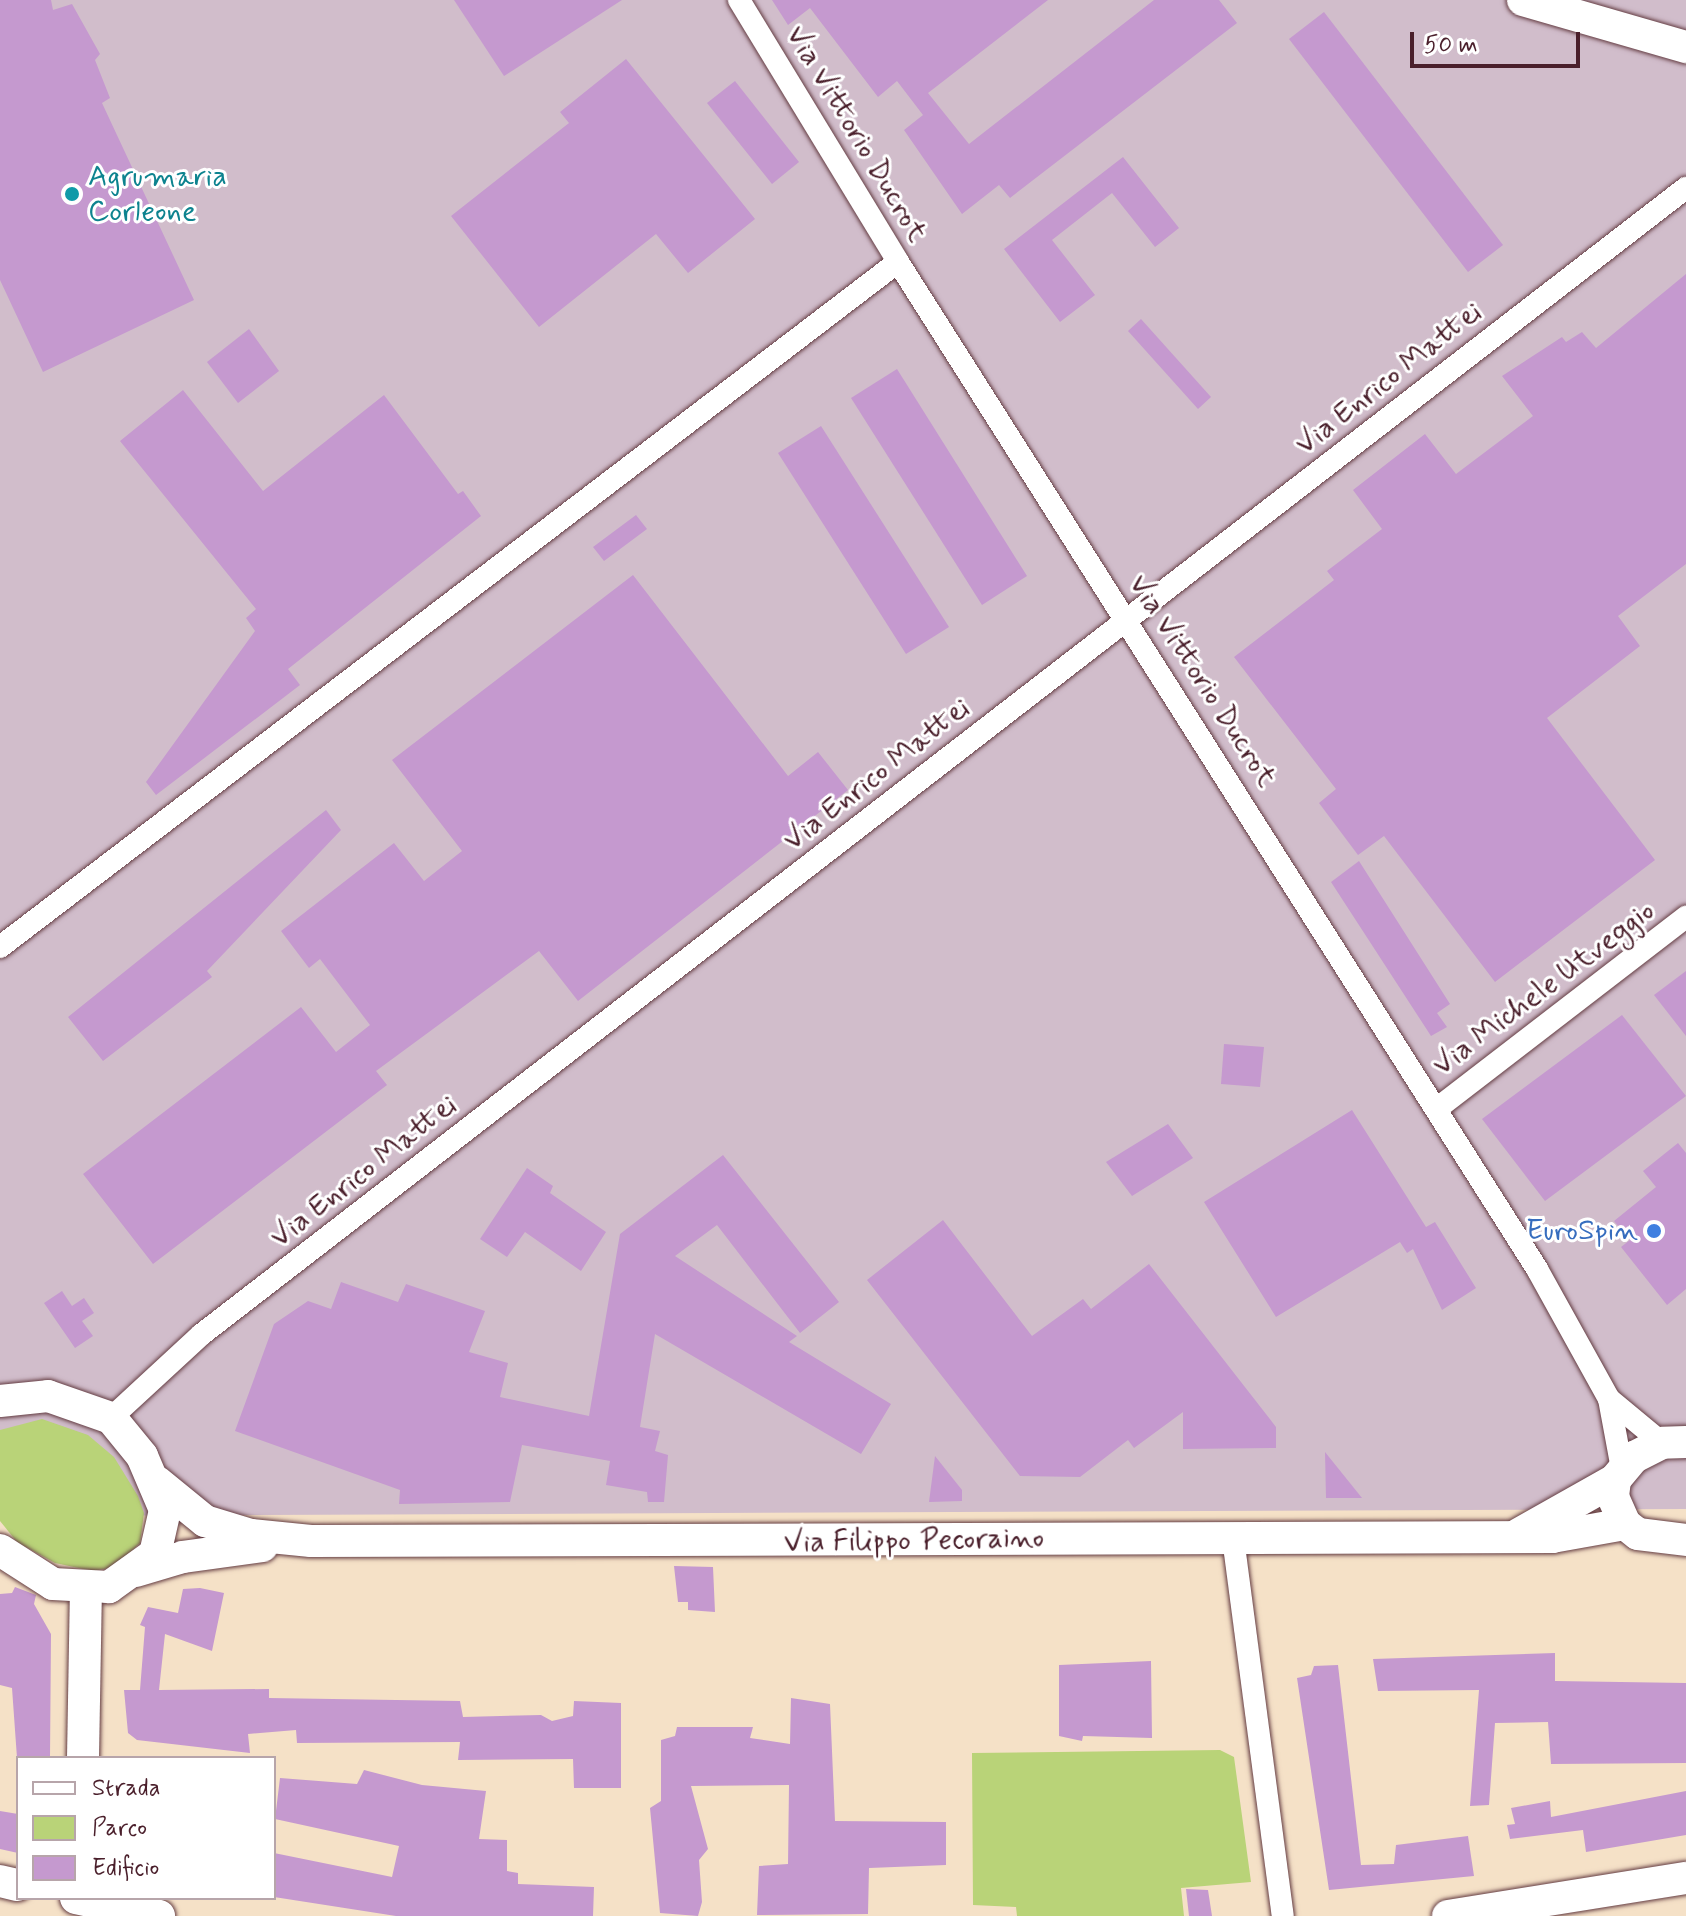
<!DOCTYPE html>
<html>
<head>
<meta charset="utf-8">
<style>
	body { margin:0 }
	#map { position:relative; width:1686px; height:1916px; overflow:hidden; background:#f5e1c7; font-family:Mynerve,sans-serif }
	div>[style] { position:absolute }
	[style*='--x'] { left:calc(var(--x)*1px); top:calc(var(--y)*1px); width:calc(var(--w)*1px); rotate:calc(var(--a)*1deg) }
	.industrial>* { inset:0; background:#d1bdcb }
	.green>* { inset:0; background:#b9d378 }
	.building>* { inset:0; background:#c599cf }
	.roads { filter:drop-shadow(0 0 2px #643c42) drop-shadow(0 0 2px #643c42) }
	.street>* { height:22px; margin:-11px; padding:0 11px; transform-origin:11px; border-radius:11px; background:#fff }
	.secondary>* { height:32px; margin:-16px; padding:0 16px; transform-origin:16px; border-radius:16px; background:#fff }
	.dots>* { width:22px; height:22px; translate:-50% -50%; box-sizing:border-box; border:4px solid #fff; border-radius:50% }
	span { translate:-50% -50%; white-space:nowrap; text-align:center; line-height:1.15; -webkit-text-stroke:6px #fff; paint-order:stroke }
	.street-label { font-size:30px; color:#4a1f2b }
	.culture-label { font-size:30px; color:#0d838f }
	.left { translate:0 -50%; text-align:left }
	.shop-label { font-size:30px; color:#366cbe }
	.right { translate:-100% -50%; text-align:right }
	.legend { position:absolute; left:16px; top:1756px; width:260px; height:144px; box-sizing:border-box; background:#fff; border:2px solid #b7a5aa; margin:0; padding:10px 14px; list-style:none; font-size:24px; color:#4a1f2b }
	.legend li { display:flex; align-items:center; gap:16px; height:40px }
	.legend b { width:40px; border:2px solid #b7a5aa }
	.scale { position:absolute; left:1410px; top:32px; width:170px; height:36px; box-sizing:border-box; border:4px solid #4a1f2b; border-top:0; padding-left:10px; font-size:24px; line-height:28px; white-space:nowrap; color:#4a1f2b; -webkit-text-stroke:6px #fff; paint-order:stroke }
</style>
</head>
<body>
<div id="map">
	<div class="industrial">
		<i style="clip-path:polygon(0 0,1686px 0,1686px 1509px,0 1516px)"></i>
	</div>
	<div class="green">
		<i style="clip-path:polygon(42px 1419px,88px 1435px,114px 1457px,138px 1496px,144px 1513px,140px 1543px,114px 1567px,93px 1571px,55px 1563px,17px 1542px,0 1521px,0 1430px)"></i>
		<i style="clip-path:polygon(1220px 1750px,1234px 1757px,1251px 1882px,1181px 1888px,1184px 1916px,1017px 1916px,1016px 1907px,973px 1905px,972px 1753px)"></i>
	</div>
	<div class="building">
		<i style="clip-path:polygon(0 0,51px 0,53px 10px,72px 4px,100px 54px,95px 60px,110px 98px,102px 103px,194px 300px,43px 372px,0 280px)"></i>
		<i style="clip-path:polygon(454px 0,622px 0,504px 76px)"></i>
		<i style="clip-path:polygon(772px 0,1048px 0,928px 93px,969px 144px,1154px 0,1219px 0,1237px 23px,1010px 198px,999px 185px,962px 214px,904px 130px,923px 115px,897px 81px,878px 97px,810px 8px,788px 25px)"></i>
		<i style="clip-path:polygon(1324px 12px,1503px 245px,1468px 272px,1289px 39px)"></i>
		<i style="clip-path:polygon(626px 59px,755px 219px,688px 273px,656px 234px,539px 327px,451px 216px,569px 123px,560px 112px)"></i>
		<i style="clip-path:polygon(735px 81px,799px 162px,772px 184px,707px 103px)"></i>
		<i style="clip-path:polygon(1123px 157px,1179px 228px,1155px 247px,1112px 193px,1052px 240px,1095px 295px,1060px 322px,1004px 249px)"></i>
		<i style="clip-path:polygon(1686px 274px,1686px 564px,1618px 616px,1640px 646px,1547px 718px,1655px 860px,1495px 982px,1384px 836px,1358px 855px,1319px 803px,1336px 789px,1234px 657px,1334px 580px,1327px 571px,1382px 529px,1353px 490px,1425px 434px,1456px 474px,1533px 416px,1502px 376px,1562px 337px,1566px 342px,1582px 332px,1596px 348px)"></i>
		<i style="clip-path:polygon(1141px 319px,1211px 397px,1198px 409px,1128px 331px)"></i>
		<i style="clip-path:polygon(249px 329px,279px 371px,238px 403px,207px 362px)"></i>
		<i style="clip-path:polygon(897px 369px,1027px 576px,982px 605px,851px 398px)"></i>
		<i style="clip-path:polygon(183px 390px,263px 491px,384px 395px,458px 494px,463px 491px,481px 516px,288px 669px,300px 685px,156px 795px,146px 782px,255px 631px,246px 618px,256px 609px,120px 441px)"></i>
		<i style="clip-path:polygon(821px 426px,949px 627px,906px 654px,778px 453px)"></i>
		<i style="clip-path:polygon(636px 515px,647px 529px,604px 561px,593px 547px)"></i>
		<i style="clip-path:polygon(633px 575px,788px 776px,818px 752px,848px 790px,578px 1001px,539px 951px,376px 1071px,387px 1085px,153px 1264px,83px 1174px,301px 1007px,336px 1052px,370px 1025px,320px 959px,309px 968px,281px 931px,394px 843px,424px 881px,462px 851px,392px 760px)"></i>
		<i style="clip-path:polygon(326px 810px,341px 830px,207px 971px,212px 977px,103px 1061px,68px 1017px)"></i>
		<i style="clip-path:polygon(1359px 861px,1450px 1004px,1437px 1013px,1447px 1027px,1431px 1036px,1331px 882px)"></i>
		<i style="clip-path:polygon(1686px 971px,1686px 1036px,1654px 995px)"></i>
		<i style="clip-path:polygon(1622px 1015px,1686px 1096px,1545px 1201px,1482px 1119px)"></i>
		<i style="clip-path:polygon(1224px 1044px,1264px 1047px,1260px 1087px,1221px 1084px)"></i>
		<i style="clip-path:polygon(1352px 1110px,1426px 1227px,1435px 1222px,1476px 1288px,1442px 1310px,1413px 1249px,1407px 1253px,1400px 1242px,1276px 1317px,1204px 1202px)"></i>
		<i style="clip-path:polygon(1168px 1124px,1193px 1158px,1132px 1196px,1106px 1162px)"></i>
		<i style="clip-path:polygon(1678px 1143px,1686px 1153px,1686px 1289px,1667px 1305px,1621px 1247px,1630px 1240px,1614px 1221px,1656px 1187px,1643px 1171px)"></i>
		<i style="clip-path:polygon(723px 1155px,839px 1302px,800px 1333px,717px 1225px,675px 1256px,797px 1336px,789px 1342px,891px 1404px,861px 1454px,655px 1334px,640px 1427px,660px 1431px,655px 1451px,668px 1455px,664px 1502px,648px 1502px,647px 1492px,606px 1485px,610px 1461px,522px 1445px,510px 1502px,399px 1504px,400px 1490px,235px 1431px,274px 1324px,308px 1301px,331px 1309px,341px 1282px,398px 1302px,406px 1284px,485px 1311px,469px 1352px,508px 1363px,500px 1397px,589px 1416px,620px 1234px)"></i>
		<i style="clip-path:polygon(527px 1168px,553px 1186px,550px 1193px,606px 1232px,581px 1271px,525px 1232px,507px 1257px,480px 1239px)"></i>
		<i style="clip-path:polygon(943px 1220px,1032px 1336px,1083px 1299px,1091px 1309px,1149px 1264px,1276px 1427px,1276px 1448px,1183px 1449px,1183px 1412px,1134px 1448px,1128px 1440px,1080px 1477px,1020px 1476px,867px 1280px)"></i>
		<i style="clip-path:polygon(62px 1291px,72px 1306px,84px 1298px,94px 1313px,82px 1321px,93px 1336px,75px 1348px,44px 1303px)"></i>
		<i style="clip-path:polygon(1325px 1452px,1362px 1498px,1326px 1498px)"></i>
		<i style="clip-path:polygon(935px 1456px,962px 1490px,962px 1501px,929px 1502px)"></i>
		<i style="clip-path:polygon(674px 1566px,713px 1567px,715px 1612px,688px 1610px,688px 1602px,678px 1602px)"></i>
		<i style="clip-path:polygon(15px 1587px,36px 1595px,34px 1604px,51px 1634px,50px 1758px,17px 1758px,12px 1688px,0 1685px,0 1594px,12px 1593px)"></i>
		<i style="clip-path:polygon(200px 1588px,224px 1593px,212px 1651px,165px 1634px,159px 1690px,269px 1689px,269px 1698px,460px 1701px,463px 1717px,541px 1715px,552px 1721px,573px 1716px,574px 1701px,621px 1703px,621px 1788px,574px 1788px,573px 1759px,458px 1760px,460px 1742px,297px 1743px,296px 1730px,248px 1734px,250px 1753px,137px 1740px,128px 1733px,124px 1690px,140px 1690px,145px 1627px,140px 1625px,148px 1607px,178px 1613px,183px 1589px)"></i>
		<i style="clip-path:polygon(1555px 1653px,1555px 1681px,1686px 1683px,1686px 1763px,1551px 1764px,1548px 1722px,1495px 1723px,1489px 1805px,1470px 1806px,1479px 1690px,1378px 1691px,1373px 1659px)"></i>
		<i style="clip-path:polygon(1151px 1661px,1152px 1738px,1083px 1736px,1082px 1741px,1059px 1736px,1059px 1665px)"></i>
		<i style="clip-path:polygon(1338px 1665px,1361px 1865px,1394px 1864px,1396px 1845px,1468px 1836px,1474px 1876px,1329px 1890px,1297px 1678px,1311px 1675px,1314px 1666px)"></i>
		<i style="clip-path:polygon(791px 1698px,830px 1704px,835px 1821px,946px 1822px,946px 1865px,869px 1868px,868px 1914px,757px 1915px,759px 1866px,788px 1864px,789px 1785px,691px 1786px,708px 1849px,699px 1860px,702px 1902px,698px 1916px,660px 1913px,650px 1808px,661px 1801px,661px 1740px,675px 1736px,677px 1727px,753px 1727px,750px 1738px,790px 1744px)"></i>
		<i style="clip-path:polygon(364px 1770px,422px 1785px,486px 1791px,479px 1839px,507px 1840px,507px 1871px,518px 1873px,518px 1884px,594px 1887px,593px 1916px,396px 1916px,274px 1897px,274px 1853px,392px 1877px,399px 1846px,275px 1819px,280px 1778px,357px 1784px)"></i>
		<i style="clip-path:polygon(1686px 1791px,1686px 1835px,1586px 1852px,1583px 1830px,1510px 1839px,1507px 1825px,1515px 1824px,1511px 1808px,1550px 1801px,1551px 1817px)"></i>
		<i style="clip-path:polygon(0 1811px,18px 1814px,18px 1853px,0 1849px)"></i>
		<i style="clip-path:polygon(1186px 1889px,1208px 1890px,1212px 1916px,1189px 1916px)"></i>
	</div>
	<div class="roads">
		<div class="street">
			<i style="--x:739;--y:0;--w:306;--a:58.7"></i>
			<i style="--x:898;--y:262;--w:1193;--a:57.6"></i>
			<i style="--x:1537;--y:1269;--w:149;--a:61"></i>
			<i style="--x:1609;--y:1399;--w:71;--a:79.5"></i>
			<i style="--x:0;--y:947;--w:1129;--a:-37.34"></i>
			<i style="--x:1439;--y:1107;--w:312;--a:-37.6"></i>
			<i style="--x:1609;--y:1399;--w:69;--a:39.7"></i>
			<i style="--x:111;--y:1418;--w:124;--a:-42.7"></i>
			<i style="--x:202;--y:1334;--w:1875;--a:-37.68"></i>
			<i style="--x:1233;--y:1538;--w:381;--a:82.5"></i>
		</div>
		<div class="secondary">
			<i style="--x:1523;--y:0;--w:170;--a:16.1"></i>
			<i style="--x:0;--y:1401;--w:48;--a:-5.9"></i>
			<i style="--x:48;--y:1396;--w:67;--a:19.2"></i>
			<i style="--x:111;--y:1418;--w:49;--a:50.8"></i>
			<i style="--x:142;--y:1456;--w:59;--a:66.9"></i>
			<i style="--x:165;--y:1510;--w:45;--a:102.8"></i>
			<i style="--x:155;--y:1554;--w:57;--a:144.3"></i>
			<i style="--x:109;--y:1587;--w:56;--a:-176.9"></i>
			<i style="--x:53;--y:1584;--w:63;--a:-147.3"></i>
			<i style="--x:1686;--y:1442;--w:24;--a:178"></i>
			<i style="--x:1662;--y:1443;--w:31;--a:153"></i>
			<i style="--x:1634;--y:1457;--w:30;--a:130"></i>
			<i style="--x:1615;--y:1480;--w:17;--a:97"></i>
			<i style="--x:1613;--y:1497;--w:30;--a:66"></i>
			<i style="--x:1625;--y:1524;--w:16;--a:38"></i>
			<i style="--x:1638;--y:1534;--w:48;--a:7.1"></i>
			<i style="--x:157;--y:1482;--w:62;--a:39.1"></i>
			<i style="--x:205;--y:1521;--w:48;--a:16.9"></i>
			<i style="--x:251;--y:1535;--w:60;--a:5.7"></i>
			<i style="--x:311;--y:1541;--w:1241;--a:-0.18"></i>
			<i style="--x:1552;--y:1537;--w:74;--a:-10.1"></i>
			<i style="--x:1519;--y:1534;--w:110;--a:-29.4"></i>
			<i style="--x:136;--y:1571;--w:49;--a:-16.6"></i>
			<i style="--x:183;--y:1557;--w:80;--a:-7.9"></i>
			<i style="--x:83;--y:1758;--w:169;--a:-89"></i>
			<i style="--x:0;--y:1881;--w:18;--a:13"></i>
			<i style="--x:76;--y:1898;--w:85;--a:12.2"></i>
			<i style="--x:1448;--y:1916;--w:241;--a:-9.1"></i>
		</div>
	</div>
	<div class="dots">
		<i style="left:72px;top:194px;background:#0f9aa8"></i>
		<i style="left:1654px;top:1231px;background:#3f7fe0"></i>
	</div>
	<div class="street-label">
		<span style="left:856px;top:134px;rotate:59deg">Via Vittorio Ducrot</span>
		<span style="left:1389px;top:379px;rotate:-38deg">Via Enrico Mattei</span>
		<span style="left:1202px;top:681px;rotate:57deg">Via Vittorio Ducrot</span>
		<span style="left:877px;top:775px;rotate:-38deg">Via Enrico Mattei</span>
		<span style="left:1544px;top:989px;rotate:-37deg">Via Michele Utveggio</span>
		<span style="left:364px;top:1172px;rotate:-38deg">Via Enrico Mattei</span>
		<span style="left:914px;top:1541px;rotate:-1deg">Via Filippo Pecoraino</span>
	</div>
	<div class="culture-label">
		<span class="left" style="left:88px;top:194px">Agrumaria<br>Corleone</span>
	</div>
	<div class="shop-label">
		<span class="right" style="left:1638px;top:1231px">EuroSpin</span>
	</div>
	<ul class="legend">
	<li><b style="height:10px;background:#fff"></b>Strada</li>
	<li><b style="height:22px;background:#b9d378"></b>Parco</li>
	<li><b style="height:22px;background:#c599cf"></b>Edificio</li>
	</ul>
	<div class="scale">50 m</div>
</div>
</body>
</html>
